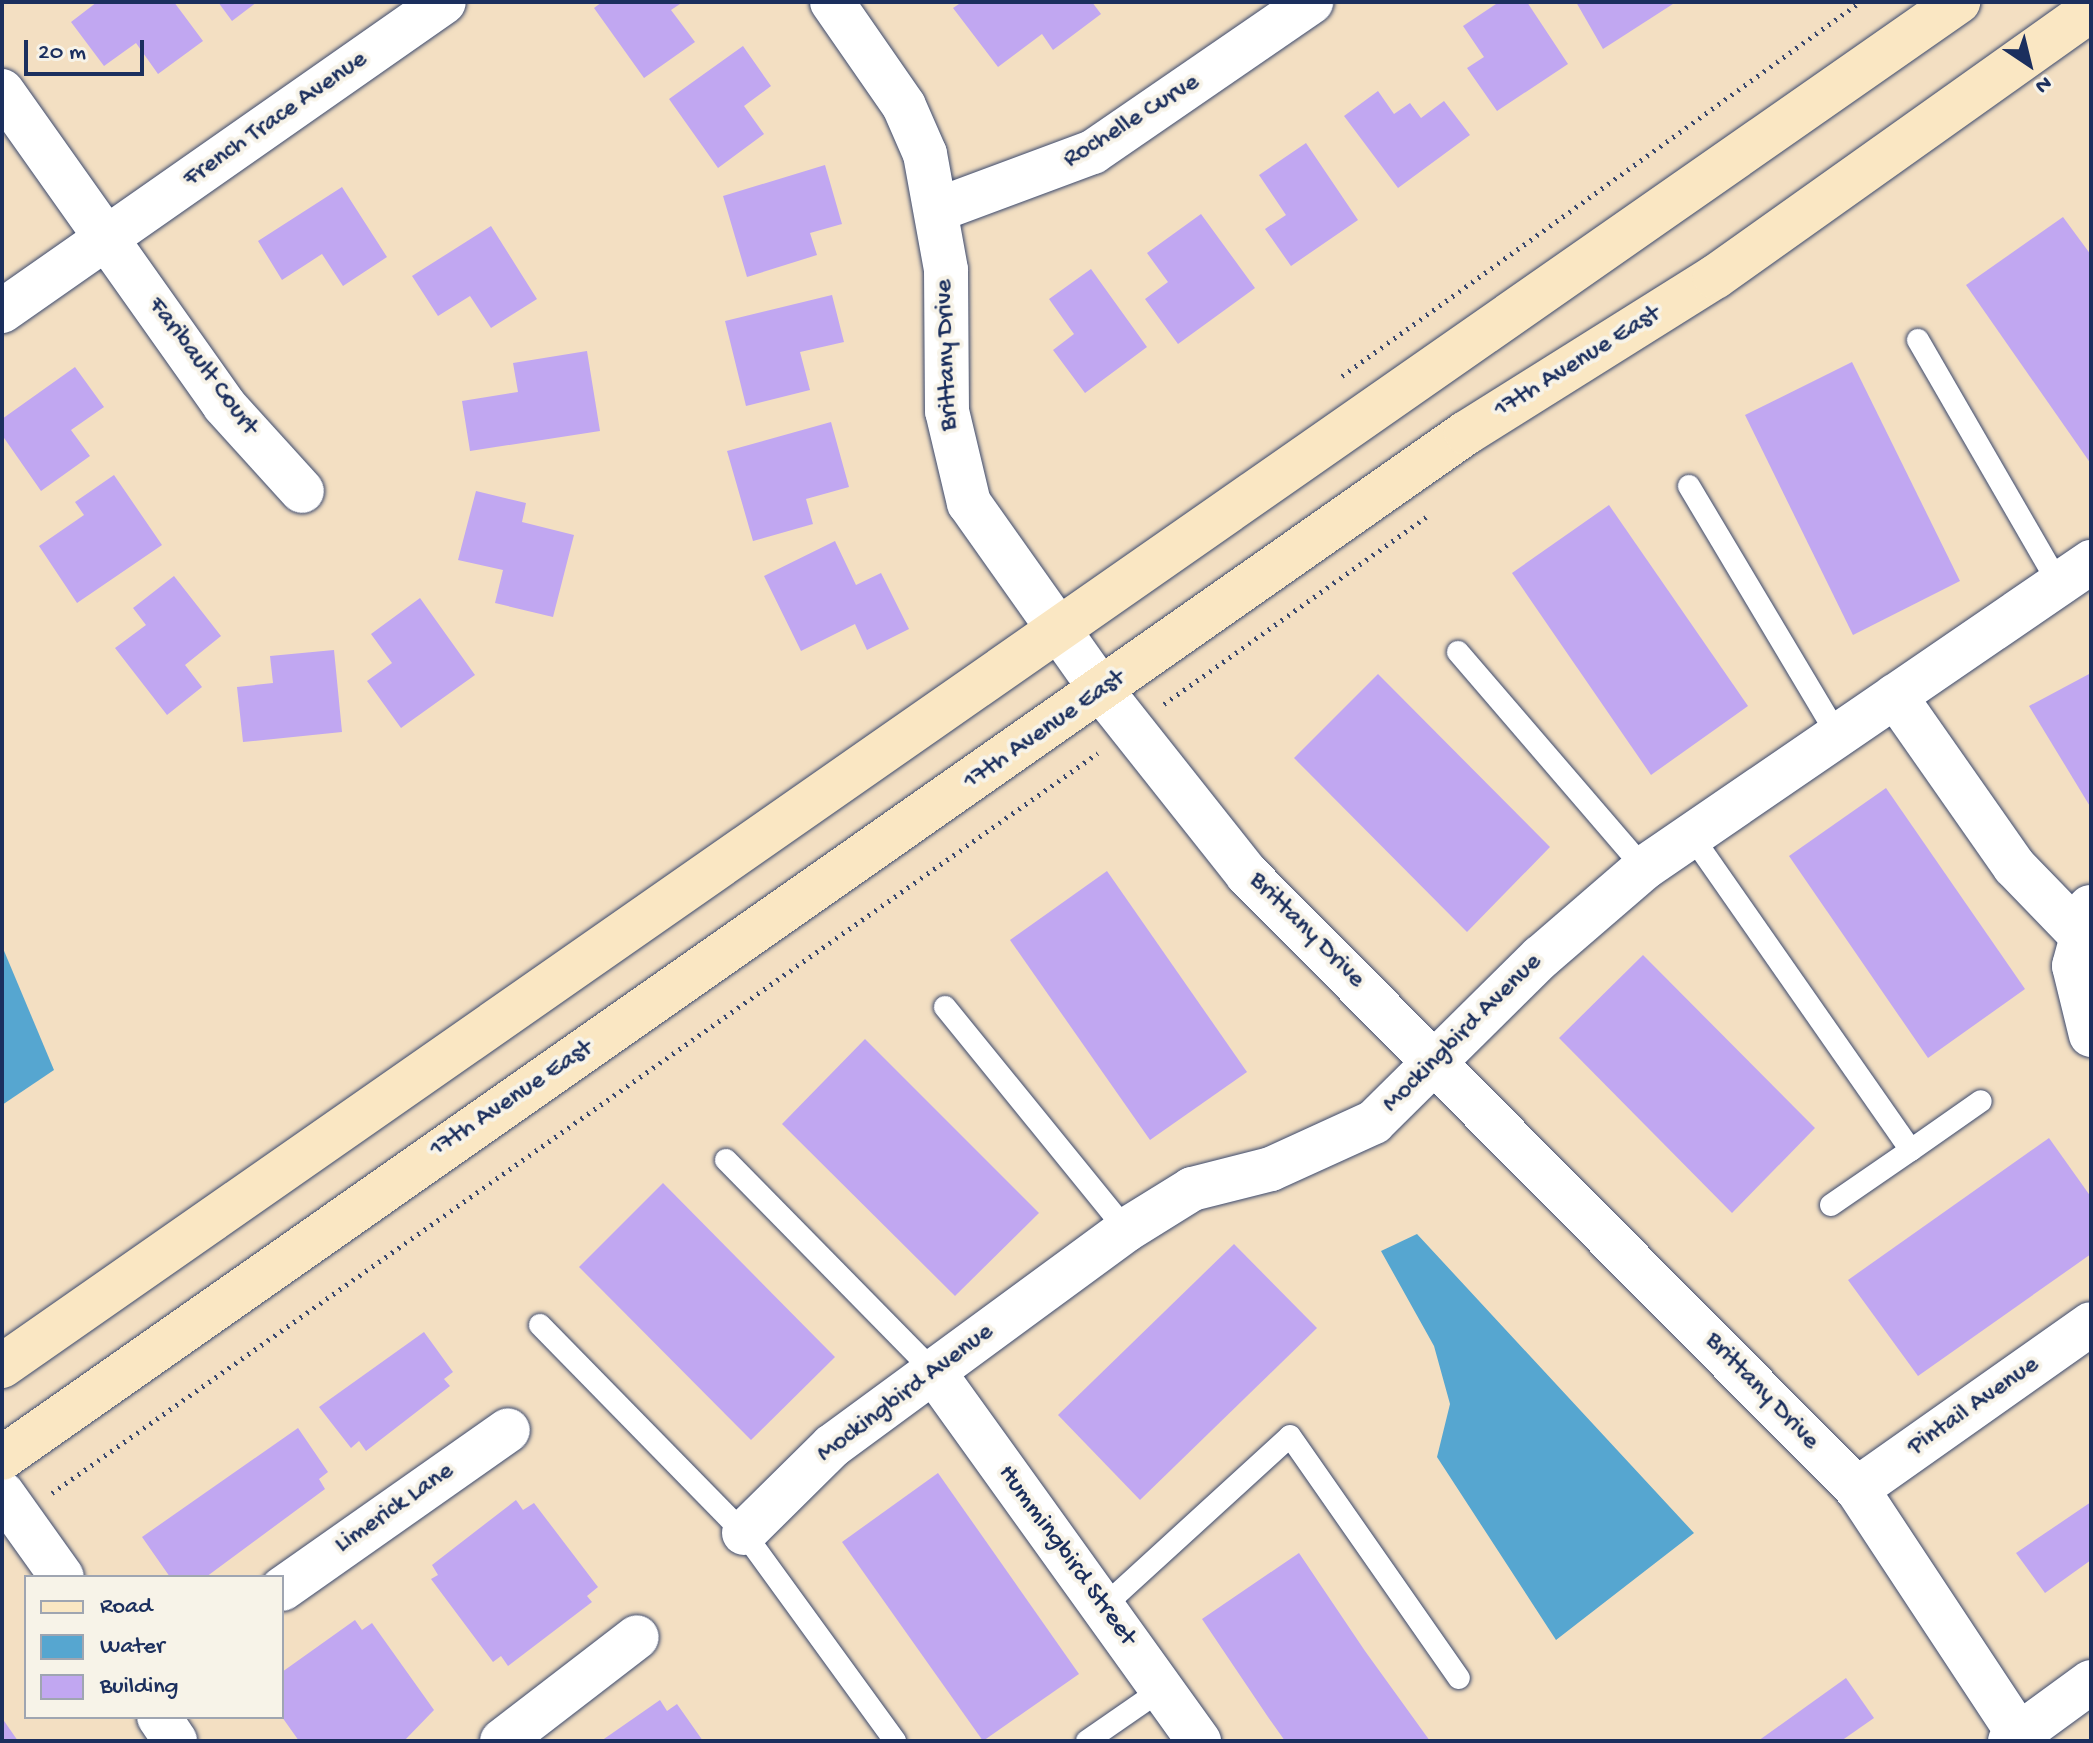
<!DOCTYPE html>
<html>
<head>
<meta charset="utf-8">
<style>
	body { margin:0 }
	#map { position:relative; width:2093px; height:1743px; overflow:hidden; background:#f3dfc2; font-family:"Gochi Hand",sans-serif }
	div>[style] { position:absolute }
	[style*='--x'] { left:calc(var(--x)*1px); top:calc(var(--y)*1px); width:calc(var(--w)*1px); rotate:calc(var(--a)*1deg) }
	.water>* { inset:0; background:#56a6d0 }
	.building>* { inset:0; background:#c1a7f1 }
	.path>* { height:5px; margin-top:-2.5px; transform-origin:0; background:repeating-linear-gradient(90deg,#3b496d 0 2px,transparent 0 8px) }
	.roads { filter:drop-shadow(0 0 2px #3b496d) drop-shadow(0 0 2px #3b496d) }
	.lane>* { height:22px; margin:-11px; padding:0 11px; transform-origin:11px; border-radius:11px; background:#fff }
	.street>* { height:44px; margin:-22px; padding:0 22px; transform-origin:22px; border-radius:22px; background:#fff }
	.secondary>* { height:44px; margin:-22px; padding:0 22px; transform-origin:22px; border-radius:22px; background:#fae7c3 }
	span { translate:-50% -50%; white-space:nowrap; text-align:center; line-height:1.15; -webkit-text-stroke:8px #f7f3e8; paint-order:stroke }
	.street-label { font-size:26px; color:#1b2f5e }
	.frame { position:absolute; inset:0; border:4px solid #1b2f5e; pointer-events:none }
	.legend { position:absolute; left:24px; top:1575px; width:260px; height:144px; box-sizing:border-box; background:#f7f3e8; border:2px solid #9fa5b1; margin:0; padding:10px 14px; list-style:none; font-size:24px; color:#1b2f5e }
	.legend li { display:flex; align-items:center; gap:16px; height:40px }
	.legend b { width:40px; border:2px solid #9fa5b1 }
	.north { position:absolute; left:1989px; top:24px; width:80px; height:80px; -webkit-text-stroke:6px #f7f3e8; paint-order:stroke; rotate:145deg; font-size:22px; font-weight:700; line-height:32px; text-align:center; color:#1b2f5e }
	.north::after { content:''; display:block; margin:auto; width:28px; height:36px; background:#1b2f5e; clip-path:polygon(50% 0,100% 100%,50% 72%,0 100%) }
	.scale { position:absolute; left:24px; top:40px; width:120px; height:36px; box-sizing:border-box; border:4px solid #1b2f5e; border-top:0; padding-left:10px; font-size:24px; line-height:28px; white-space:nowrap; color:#1b2f5e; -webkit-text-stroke:6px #f7f3e8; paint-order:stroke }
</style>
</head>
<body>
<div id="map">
	<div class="water">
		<i style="clip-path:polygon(2px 946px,54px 1070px,2px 1105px)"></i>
		<i style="clip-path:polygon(1417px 1234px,1694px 1533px,1556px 1640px,1437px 1457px,1450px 1404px,1434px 1346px,1381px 1251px)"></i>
	</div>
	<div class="building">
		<i style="clip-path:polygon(97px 2px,174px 2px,203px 41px,158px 74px,136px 43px,104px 66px,71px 22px)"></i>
		<i style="clip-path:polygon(218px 2px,257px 2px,232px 21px)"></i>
		<i style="clip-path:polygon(602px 2px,683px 2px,671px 10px,695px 42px,644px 78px,594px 8px)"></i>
		<i style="clip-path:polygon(962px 2px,1092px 2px,1101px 14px,1053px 50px,1042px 34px,998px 67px,953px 8px)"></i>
		<i style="clip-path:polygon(1499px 2px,1527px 2px,1568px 64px,1497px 111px,1467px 68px,1484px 57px,1463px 26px)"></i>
		<i style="clip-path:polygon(1576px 2px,1676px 2px,1603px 49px)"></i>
		<i style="clip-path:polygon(743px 46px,771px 86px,744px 106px,764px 134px,718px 168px,669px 99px)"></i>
		<i style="clip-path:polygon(1378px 91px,1394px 114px,1410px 103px,1421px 118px,1444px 101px,1470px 135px,1398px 188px,1344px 116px)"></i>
		<i style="clip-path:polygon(1306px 143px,1358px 220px,1291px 266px,1265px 229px,1286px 215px,1259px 175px)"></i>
		<i style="clip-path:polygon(825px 165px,842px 224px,810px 233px,817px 255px,747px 277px,723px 196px)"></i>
		<i style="clip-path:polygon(342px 187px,387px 257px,343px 286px,322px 254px,282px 280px,258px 241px)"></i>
		<i style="clip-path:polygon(1201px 214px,1255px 288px,1178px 344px,1145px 299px,1168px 282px,1147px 253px)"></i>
		<i style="clip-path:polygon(2063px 217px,2091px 255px,2091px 464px,1966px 285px)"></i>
		<i style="clip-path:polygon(491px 226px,537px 299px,491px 328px,470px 296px,438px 316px,412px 276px)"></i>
		<i style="clip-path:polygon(1091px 269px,1147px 347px,1085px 393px,1053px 350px,1074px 334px,1049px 299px)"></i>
		<i style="clip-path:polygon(832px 295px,844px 342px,800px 352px,810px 390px,746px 406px,725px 321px)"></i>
		<i style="clip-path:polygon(587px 351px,600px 431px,470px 451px,462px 401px,518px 392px,513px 363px)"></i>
		<i style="clip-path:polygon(1852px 362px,1960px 581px,1853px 635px,1745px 415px)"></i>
		<i style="clip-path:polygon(75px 367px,104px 407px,71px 430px,90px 456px,41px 491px,2px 435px,2px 419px)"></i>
		<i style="clip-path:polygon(831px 422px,849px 487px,806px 499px,813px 524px,753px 541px,727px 451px)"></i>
		<i style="clip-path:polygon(114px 475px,162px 545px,77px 603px,39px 546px,84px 515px,75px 502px)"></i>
		<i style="clip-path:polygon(476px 491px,526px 503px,522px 522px,574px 535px,553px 617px,495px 603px,503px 570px,458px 560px)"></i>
		<i style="clip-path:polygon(1609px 505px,1748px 706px,1651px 775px,1512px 573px)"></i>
		<i style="clip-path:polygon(835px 541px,856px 585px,881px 573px,909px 629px,867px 650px,855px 624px,801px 651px,764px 576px)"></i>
		<i style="clip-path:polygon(174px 576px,221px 636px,185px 665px,202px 687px,167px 715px,115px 648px,146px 625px,133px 608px)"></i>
		<i style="clip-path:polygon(420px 598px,475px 675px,401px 728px,367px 681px,392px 663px,371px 634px)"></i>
		<i style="clip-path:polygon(334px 650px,342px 732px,243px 742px,237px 687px,273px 683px,270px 656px)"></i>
		<i style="clip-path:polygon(2091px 673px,2091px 808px,2029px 706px)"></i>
		<i style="clip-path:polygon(1378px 674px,1550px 847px,1467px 932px,1294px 758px)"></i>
		<i style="clip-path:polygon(1886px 788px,2025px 989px,1928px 1058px,1789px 856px)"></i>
		<i style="clip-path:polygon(1107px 871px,1247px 1072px,1150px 1140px,1010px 940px)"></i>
		<i style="clip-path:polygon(1643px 955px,1815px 1128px,1732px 1213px,1559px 1038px)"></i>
		<i style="clip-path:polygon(865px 1039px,1039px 1213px,955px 1296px,782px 1124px)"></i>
		<i style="clip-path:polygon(2049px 1138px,2091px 1197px,2091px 1254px,1918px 1376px,1848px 1280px)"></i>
		<i style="clip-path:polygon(663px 1183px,835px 1357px,751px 1440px,579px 1267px)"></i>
		<i style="clip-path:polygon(1234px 1244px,1317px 1328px,1140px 1500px,1058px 1415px)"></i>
		<i style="clip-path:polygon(424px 1332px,453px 1372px,444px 1379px,450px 1386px,366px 1451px,359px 1441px,351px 1448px,319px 1407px)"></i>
		<i style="clip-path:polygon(298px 1428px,328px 1472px,319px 1479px,325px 1489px,206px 1577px,170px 1577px,142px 1537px)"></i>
		<i style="clip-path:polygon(938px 1473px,1079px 1674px,983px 1741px,842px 1542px)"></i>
		<i style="clip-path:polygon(516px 1500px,523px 1510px,534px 1503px,598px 1587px,587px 1596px,592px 1602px,508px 1666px,501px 1656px,493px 1662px,431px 1579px,438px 1575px,432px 1565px)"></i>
		<i style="clip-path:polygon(2091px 1502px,2091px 1560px,2045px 1593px,2016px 1553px)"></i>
		<i style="clip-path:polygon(1299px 1553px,1365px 1651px,1430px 1741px,1285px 1741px,1268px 1717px,1202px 1619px)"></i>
		<i style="clip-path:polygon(355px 1620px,362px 1630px,372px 1623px,434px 1710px,404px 1741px,299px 1741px,282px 1717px,282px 1672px)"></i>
		<i style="clip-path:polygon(1846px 1678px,1874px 1718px,1841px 1741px,1758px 1741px)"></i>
		<i style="clip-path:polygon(660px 1700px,667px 1711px,677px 1704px,703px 1741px,601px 1741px)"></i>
		<i style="clip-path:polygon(2px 1718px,18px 1741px,2px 1741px)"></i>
	</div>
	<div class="path">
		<i style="--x:1342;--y:376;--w:639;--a:-35.83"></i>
		<i style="--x:1164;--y:704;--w:322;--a:-35.5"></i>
		<i style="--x:52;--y:1493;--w:1281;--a:-35.28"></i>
	</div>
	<div class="roads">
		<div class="lane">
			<i style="--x:1918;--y:340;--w:282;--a:60"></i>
			<i style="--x:1689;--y:486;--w:289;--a:59.2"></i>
			<i style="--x:1458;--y:652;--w:285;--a:49.3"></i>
			<i style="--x:1691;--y:835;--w:384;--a:55.1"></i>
			<i style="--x:1911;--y:1150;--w:85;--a:-35"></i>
			<i style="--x:945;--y:1007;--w:287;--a:50.9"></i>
			<i style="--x:726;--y:1160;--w:296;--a:45.5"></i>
			<i style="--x:1831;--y:1205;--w:97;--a:-34.5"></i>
			<i style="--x:540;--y:1325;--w:291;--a:45.6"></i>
			<i style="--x:744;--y:1533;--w:257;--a:54"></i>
			<i style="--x:1103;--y:1607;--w:253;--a:-42.4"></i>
			<i style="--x:1290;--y:1436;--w:295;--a:55.1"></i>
			<i style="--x:1087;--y:1741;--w:91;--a:-34.7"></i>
		</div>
		<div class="street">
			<i style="--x:832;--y:2;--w:126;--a:55.3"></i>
			<i style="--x:904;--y:106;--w:52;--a:66.4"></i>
			<i style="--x:925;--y:154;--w:118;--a:79.7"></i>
			<i style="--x:946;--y:270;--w:141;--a:89.6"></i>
			<i style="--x:947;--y:411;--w:95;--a:76.6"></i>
			<i style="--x:969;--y:503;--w:230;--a:54.7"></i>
			<i style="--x:1102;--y:691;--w:233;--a:51.6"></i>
			<i style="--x:1247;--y:874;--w:866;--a:45.23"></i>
			<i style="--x:1857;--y:1489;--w:302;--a:56.6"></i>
			<i style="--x:2;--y:91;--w:385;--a:54.7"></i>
			<i style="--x:224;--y:405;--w:116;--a:47.8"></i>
			<i style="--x:937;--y:210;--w:166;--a:-20.4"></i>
			<i style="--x:1093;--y:152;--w:265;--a:-34.5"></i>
			<i style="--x:2;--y:311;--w:539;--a:-34.96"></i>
			<i style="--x:1895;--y:696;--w:208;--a:55"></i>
			<i style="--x:2014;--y:866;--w:92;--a:45.9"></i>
			<i style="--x:2090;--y:907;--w:61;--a:105.2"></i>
			<i style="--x:2074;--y:966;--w:71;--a:76.2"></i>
			<i style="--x:933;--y:1371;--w:456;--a:54.3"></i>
			<i style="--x:1857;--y:1489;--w:286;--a:-35.2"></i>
			<i style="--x:2;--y:1493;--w:103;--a:54.5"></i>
			<i style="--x:744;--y:1533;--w:124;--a:-44.7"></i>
			<i style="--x:832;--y:1446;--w:365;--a:-36.3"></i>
			<i style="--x:1126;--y:1230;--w:78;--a:-31.8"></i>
			<i style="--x:1192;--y:1189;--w:81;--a:-14.2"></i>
			<i style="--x:1271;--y:1169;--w:113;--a:-24.5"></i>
			<i style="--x:1374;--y:1122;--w:235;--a:-44.7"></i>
			<i style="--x:1541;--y:957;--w:136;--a:-40.8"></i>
			<i style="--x:1644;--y:868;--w:542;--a:-34.39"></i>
			<i style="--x:282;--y:1589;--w:276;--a:-35.1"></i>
			<i style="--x:159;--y:1717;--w:29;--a:56"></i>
			<i style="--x:502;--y:1741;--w:170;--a:-37.6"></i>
			<i style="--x:2010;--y:1741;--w:100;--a:-36.1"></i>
		</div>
		<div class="secondary">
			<i style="--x:2;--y:1366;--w:2385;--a:-34.89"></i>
			<i style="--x:2;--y:1458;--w:1787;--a:-35"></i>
			<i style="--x:1466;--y:433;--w:294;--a:-32.1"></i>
			<i style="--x:1715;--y:277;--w:461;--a:-35.4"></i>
		</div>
	</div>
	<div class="street-label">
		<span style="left:276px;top:120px;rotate:-35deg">French Trace Avenue</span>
		<span style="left:1132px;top:122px;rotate:-32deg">Rochelle Curve</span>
		<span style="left:948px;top:355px;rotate:-92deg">Brittany Drive</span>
		<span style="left:1578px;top:363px;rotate:-32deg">17th Avenue East</span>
		<span style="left:202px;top:367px;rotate:53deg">Faribault Court</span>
		<span style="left:1045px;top:731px;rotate:-35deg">17th Avenue East</span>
		<span style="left:1306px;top:931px;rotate:45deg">Brittany Drive</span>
		<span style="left:1463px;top:1034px;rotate:-45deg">Mockingbird Avenue</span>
		<span style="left:512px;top:1100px;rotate:-34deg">17th Avenue East</span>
		<span style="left:1761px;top:1392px;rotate:46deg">Brittany Drive</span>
		<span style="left:906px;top:1394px;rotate:-37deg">Mockingbird Avenue</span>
		<span style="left:1974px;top:1407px;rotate:-35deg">Pintail Avenue</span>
		<span style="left:395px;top:1509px;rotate:-35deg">Limerick Lane</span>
		<span style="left:1066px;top:1556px;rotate:54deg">Hummingbird Street</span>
	</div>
	<div class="frame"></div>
	<ul class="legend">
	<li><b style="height:10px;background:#fae7c3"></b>Road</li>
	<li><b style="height:22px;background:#56a6d0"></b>Water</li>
	<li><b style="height:22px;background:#c1a7f1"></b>Building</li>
	</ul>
	<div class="north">N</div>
	<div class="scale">20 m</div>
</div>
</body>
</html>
